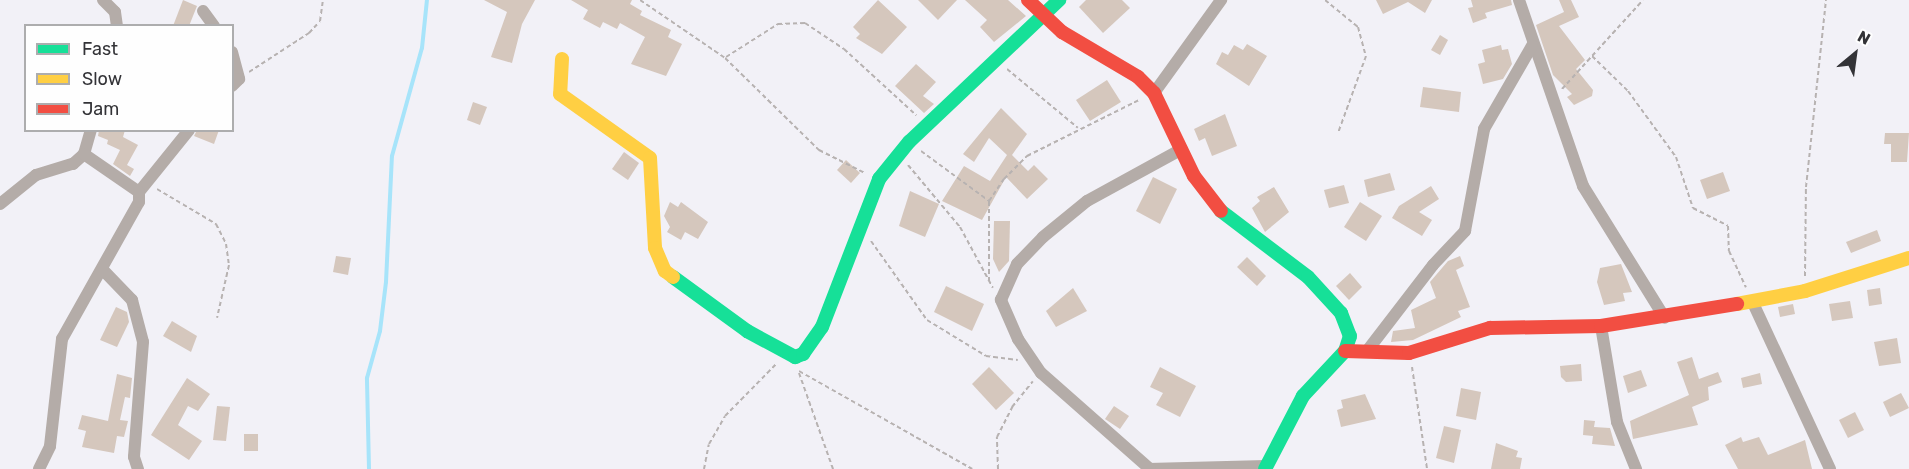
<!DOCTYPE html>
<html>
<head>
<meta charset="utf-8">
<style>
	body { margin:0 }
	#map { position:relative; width:1909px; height:469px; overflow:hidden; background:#f2f1f7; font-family:Rubik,sans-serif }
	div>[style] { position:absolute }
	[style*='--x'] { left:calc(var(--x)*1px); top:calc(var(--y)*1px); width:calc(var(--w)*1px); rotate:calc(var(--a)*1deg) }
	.stream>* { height:4px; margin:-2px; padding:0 2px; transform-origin:2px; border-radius:2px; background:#a7e4fa }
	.building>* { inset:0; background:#d5c7bd }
	.path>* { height:2px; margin-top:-1px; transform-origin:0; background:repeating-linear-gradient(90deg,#b7b2b1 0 4.5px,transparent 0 7.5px) }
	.street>* { height:12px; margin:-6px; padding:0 6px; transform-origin:6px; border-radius:6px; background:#b4aca8 }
	.fast>* { height:14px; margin:-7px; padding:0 7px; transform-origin:7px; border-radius:7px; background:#16e098 }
	.slow>* { height:14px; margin:-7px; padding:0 7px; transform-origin:7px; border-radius:7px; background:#ffcf43 }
	.jam>* { height:14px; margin:-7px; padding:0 7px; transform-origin:7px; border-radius:7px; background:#f24e42 }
	span { translate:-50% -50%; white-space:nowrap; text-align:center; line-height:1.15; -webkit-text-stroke:6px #fefefe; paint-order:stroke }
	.legend { position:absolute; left:24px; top:24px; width:210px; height:108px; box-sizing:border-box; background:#fefefe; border:2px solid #adadae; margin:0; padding:8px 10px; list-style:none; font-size:18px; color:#333337 }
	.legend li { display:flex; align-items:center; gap:12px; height:30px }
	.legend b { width:30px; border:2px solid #adadae }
	.north { position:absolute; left:1825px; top:24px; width:60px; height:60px; -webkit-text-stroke:4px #fefefe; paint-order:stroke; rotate:29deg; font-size:16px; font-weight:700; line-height:24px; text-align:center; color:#333337 }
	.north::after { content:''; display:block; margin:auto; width:21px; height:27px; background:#333337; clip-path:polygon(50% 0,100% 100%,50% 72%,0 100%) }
</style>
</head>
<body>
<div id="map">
	<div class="stream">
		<i style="--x:369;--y:469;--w:91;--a:-91.3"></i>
		<i style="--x:367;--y:378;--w:49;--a:-74.5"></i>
		<i style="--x:380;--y:331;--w:49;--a:-83"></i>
		<i style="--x:386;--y:282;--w:126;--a:-87.3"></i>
		<i style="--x:392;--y:156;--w:112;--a:-74.5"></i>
		<i style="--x:422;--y:48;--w:48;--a:-84.1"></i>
	</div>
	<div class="building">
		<i style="clip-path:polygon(183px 0,197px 6px,189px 26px,173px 26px)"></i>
		<i style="clip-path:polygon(484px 0,535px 0,522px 24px,512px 63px,491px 57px,507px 12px)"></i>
		<i style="clip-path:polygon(571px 0,632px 0,630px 4px,642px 11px,640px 15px,671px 30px,668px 37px,682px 44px,666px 76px,631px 64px,645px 37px,620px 23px,617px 29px,603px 22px,600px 28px,583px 19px,588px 10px)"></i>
		<i style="clip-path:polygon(878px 0,907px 27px,882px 54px,856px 38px,860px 34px,853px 27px)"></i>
		<i style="clip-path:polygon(918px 0,957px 0,938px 20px)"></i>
		<i style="clip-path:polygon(965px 0,1008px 0,1026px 16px,994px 42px,980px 27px,987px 20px)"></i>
		<i style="clip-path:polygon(1086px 0,1122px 0,1130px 8px,1103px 33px,1079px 7px)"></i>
		<i style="clip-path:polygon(1376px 0,1432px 0,1425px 13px,1408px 2px,1383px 14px)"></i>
		<i style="clip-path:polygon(1471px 0,1511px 0,1512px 5px,1485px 13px,1487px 18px,1473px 23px,1468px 8px,1473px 7px)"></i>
		<i style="clip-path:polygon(1559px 0,1571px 0,1579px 17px,1559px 26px,1585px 60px,1576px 69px,1593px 90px,1592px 96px,1574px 105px,1567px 97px,1572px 94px,1553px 75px,1536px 25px,1564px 12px)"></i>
		<i style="clip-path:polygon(1440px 35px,1448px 40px,1440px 55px,1431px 50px)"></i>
		<i style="clip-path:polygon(1247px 44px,1267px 56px,1249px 86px,1216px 64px,1222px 52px,1228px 55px,1234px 45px,1243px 50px)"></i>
		<i style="clip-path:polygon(1501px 45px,1502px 50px,1508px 49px,1512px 64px,1503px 79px,1483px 84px,1478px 64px,1485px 62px,1482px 50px)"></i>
		<i style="clip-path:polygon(916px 64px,936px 82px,923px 96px,934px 104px,924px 113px,895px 86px)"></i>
		<i style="clip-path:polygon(1107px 80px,1121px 102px,1090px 121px,1076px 100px)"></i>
		<i style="clip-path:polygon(1423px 87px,1461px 92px,1459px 112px,1420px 107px)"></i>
		<i style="clip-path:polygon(473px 102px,487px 107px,480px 125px,467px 120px)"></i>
		<i style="clip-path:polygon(1001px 108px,1027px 134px,1012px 155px,1028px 171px,1034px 165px,1048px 179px,1027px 199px,1006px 177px,982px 220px,942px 201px,964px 166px,990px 181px,1007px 155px,989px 138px,974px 162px,963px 154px)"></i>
		<i style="clip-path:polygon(1225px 114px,1237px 146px,1212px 156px,1205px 138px,1199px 141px,1194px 129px)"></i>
		<i style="clip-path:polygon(99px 130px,125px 130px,123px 137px,138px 145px,127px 165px,134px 169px,130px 176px,113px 164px,120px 150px,107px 144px,108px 140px,98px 136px)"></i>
		<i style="clip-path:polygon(197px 130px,219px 130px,214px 144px,194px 136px)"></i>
		<i style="clip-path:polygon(1885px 133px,1909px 133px,1907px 162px,1891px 162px,1891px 144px,1884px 144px)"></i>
		<i style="clip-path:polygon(624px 152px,639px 163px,628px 180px,612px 169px)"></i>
		<i style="clip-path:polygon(846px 160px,860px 173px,851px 183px,837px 170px)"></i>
		<i style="clip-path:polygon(1723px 172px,1730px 191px,1707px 199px,1700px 180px)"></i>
		<i style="clip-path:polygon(1390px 173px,1395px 190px,1368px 197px,1364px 180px)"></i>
		<i style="clip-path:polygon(1153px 177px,1177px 189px,1160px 224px,1136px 211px)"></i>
		<i style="clip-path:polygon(1344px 185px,1349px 203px,1329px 208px,1324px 190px)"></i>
		<i style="clip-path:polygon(1431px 186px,1439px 199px,1419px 212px,1432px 220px,1422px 236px,1392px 218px,1399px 206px)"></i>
		<i style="clip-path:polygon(1274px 187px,1289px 212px,1265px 232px,1252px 208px,1260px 201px,1257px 197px)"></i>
		<i style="clip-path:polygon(910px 191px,939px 204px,925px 237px,899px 226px)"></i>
		<i style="clip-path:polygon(670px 202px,678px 207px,681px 202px,708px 222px,698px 239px,685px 232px,681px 240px,667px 232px,670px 227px,664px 216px)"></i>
		<i style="clip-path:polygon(1360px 202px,1382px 216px,1366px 241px,1344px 227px)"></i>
		<i style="clip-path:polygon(994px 221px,1010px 221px,1009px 261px,999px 272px,993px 259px)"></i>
		<i style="clip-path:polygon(1877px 230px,1881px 241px,1851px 253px,1846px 242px)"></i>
		<i style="clip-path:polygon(336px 256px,351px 258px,348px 275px,333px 272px)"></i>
		<i style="clip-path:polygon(1460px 256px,1464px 266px,1456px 270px,1470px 307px,1458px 311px,1461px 317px,1413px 340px,1391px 342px,1393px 331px,1415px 328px,1411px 310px,1436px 298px,1430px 282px,1448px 261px)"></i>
		<i style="clip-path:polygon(1247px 257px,1266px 276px,1257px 286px,1237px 267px)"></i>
		<i style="clip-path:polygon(1621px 264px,1632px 292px,1623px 293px,1625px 301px,1604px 305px,1597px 282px,1600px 268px)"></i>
		<i style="clip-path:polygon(1350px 273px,1362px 287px,1349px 300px,1336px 286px)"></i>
		<i style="clip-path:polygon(946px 286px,984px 304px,972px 331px,934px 312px)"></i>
		<i style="clip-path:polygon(1073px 288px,1087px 311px,1056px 327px,1046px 311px)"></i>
		<i style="clip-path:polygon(1880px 288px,1882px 304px,1869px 306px,1867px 290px)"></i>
		<i style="clip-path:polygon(1850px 301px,1853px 318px,1832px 321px,1829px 304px)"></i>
		<i style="clip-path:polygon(1793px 304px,1795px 314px,1780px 317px,1778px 307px)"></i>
		<i style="clip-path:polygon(116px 307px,127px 312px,129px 322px,117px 347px,100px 340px)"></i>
		<i style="clip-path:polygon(172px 321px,197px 336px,191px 352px,163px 336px)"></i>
		<i style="clip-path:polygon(1897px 338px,1901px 363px,1879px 366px,1874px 342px)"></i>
		<i style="clip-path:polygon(1692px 357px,1699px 379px,1718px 372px,1722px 382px,1708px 387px,1709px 400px,1692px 407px,1698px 425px,1633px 439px,1630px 421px,1689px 395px,1677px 362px)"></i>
		<i style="clip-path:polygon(1581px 364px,1582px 381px,1566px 382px,1561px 377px,1560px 366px)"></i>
		<i style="clip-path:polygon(989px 367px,1014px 393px,996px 410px,972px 384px)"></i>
		<i style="clip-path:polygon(1160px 367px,1196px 386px,1180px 417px,1156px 405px,1163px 393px,1150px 387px)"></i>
		<i style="clip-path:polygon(1641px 370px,1647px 386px,1628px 393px,1623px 376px)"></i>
		<i style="clip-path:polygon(1760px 373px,1762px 384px,1743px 388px,1741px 378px)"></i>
		<i style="clip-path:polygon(117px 374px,132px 378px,130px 398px,125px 397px,120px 420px,128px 421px,124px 437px,117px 436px,114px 453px,82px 447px,86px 431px,78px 429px,82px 415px,108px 421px)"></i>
		<i style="clip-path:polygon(187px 378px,210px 394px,198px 411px,188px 406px,178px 425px,202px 441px,189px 460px,151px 435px)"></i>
		<i style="clip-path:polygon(1461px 388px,1481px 392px,1476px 420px,1456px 416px)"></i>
		<i style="clip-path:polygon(1901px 393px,1909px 408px,1890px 417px,1883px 402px)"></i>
		<i style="clip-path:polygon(1365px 394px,1376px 419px,1341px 427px,1337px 410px,1343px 408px,1341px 400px)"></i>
		<i style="clip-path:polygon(217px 406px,230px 407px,226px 441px,213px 440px)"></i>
		<i style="clip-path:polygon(1114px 406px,1129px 416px,1120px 429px,1105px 419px)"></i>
		<i style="clip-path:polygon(1855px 412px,1864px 430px,1848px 438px,1839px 420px)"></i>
		<i style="clip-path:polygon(1584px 420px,1595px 421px,1594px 427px,1610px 428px,1615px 446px,1592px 444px,1593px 436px,1583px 435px)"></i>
		<i style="clip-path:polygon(1444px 426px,1461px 430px,1454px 463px,1436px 458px)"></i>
		<i style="clip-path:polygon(244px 434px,258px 434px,258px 451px,244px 451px)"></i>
		<i style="clip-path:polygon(1741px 437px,1743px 442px,1759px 437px,1768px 455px,1805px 440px,1812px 469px,1738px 469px,1725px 445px)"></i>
		<i style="clip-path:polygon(1496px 443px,1518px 451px,1516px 457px,1522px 458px,1520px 469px,1491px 469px)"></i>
	</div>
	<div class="path">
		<i style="--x:640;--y:0;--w:103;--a:34.3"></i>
		<i style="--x:725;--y:58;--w:132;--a:44.4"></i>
		<i style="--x:819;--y:150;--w:51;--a:26.6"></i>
		<i style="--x:1325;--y:0;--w:43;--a:39.3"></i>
		<i style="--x:1358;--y:27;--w:30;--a:75"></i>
		<i style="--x:1366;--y:56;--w:82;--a:110"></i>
		<i style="--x:1592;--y:56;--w:50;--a:44.2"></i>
		<i style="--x:1628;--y:91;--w:82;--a:54"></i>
		<i style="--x:1676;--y:157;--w:54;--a:71.6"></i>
		<i style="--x:1693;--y:208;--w:39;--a:27"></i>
		<i style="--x:1728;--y:226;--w:25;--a:88"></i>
		<i style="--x:1729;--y:251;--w:40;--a:65"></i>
		<i style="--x:726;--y:57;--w:62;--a:-32.4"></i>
		<i style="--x:778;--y:24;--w:27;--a:-2"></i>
		<i style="--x:805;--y:23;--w:47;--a:33.7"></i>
		<i style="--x:844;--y:49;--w:98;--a:42.5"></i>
		<i style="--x:1007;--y:69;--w:92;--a:39.7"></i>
		<i style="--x:249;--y:72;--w:72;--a:-33"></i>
		<i style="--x:309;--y:33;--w:16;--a:-47"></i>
		<i style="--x:320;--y:21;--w:21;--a:-82"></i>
		<i style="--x:1562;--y:89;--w:120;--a:-47.7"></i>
		<i style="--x:921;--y:151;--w:84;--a:36.3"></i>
		<i style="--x:908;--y:165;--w:81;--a:50"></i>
		<i style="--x:960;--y:227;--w:69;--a:61.6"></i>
		<i style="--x:157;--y:189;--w:69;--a:30.7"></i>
		<i style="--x:216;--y:224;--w:22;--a:63"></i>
		<i style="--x:226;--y:244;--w:21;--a:82"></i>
		<i style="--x:229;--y:265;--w:54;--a:102.8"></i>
		<i style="--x:871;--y:241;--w:97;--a:54.7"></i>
		<i style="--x:927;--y:320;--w:69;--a:31.4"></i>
		<i style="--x:986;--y:356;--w:32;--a:7"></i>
		<i style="--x:1805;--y:276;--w:89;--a:-89.4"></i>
		<i style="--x:1806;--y:187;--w:188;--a:-83.9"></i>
		<i style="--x:989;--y:281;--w:80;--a:-90"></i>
		<i style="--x:989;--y:201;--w:27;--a:-56"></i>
		<i style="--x:1004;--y:179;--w:33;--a:-45"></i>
		<i style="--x:1027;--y:156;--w:125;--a:-26.6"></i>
		<i style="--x:1412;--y:367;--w:103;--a:81.6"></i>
		<i style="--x:799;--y:371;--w:199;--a:29.5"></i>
		<i style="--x:799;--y:373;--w:102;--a:70.5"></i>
		<i style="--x:704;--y:469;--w:25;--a:-79"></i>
		<i style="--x:709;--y:444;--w:32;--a:-60"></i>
		<i style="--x:725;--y:416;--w:74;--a:-45.5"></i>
		<i style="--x:998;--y:469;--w:32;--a:-92"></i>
		<i style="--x:997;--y:437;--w:34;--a:-63"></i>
		<i style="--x:1012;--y:407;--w:33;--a:-51"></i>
	</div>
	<div class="street">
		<i style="--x:103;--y:0;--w:17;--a:45"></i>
		<i style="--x:115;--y:12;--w:14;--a:82"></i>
		<i style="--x:1519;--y:0;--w:197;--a:71"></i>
		<i style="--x:1583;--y:186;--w:155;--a:58.2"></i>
		<i style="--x:203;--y:11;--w:19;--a:54"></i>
		<i style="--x:232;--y:52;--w:28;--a:75"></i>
		<i style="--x:239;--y:79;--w:10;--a:135"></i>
		<i style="--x:1154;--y:93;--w:115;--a:-54.2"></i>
		<i style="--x:139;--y:192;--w:80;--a:-51.1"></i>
		<i style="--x:0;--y:204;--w:46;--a:-38.9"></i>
		<i style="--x:36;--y:175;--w:39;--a:-17"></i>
		<i style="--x:73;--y:164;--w:15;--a:-42"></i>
		<i style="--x:84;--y:154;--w:25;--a:-74"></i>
		<i style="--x:103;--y:270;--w:42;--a:46"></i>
		<i style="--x:132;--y:300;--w:43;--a:75.3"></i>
		<i style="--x:143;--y:342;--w:115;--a:94.5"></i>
		<i style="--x:134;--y:457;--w:13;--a:72"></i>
		<i style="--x:1753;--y:303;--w:183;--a:65.1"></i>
		<i style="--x:1601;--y:326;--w:97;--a:80.5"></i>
		<i style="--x:1617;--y:422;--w:51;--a:68"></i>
		<i style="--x:1367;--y:351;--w:108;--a:-52.5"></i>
		<i style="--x:1433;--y:265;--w:47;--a:-46.7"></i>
		<i style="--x:1465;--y:231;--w:104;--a:-79.4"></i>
		<i style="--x:1484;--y:129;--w:96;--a:-60"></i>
		<i style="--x:39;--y:469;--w:25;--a:-64"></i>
		<i style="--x:50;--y:446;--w:108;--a:-83.6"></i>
		<i style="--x:62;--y:339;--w:157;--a:-60.7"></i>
		<i style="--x:139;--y:202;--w:10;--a:-90"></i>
		<i style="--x:139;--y:192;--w:67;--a:-145.4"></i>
		<i style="--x:1148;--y:469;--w:118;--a:-1.5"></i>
		<i style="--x:1150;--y:469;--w:145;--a:-138.6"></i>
		<i style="--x:1041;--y:373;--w:41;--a:-124.1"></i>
		<i style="--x:1018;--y:339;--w:43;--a:-113.6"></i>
		<i style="--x:1001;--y:300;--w:39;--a:-66"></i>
		<i style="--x:1017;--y:264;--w:37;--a:-46"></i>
		<i style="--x:1043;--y:237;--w:57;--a:-39.3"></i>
		<i style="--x:1087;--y:201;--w:108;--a:-28.7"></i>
	</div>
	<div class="fast">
		<i style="--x:1221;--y:211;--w:109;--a:37.2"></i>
		<i style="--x:1308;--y:277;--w:49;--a:47.5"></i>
		<i style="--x:1341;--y:313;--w:25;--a:69"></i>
		<i style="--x:1350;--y:336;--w:16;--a:108"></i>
		<i style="--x:1345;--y:351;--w:62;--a:133"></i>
		<i style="--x:1303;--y:396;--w:82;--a:117.5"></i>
		<i style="--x:673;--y:277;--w:92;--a:36.1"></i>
		<i style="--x:747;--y:331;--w:55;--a:28.4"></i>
		<i style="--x:795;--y:357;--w:9;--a:-21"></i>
		<i style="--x:803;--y:354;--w:33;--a:-55"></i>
		<i style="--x:822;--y:327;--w:159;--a:-68.9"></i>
		<i style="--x:879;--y:179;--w:48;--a:-51"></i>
		<i style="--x:909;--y:142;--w:207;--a:-43.4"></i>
	</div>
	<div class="slow">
		<i style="--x:562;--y:59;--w:35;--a:93"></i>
		<i style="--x:560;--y:94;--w:110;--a:35.4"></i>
		<i style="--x:650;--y:158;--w:90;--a:86.8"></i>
		<i style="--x:655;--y:248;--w:25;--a:67"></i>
		<i style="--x:665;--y:271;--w:10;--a:37"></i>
		<i style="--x:1737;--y:304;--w:69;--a:-10.8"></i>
		<i style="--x:1805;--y:291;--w:109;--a:-17.6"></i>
	</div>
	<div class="jam">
		<i style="--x:1028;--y:0;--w:47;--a:43.3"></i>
		<i style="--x:1062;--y:32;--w:88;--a:30.6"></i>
		<i style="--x:1138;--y:77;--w:23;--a:45"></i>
		<i style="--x:1154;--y:93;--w:92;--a:64.3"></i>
		<i style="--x:1194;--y:176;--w:44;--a:52.4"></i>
		<i style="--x:1345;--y:351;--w:64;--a:1.8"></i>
		<i style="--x:1409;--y:353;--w:85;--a:-17.2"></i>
		<i style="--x:1490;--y:328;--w:111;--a:-1"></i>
		<i style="--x:1601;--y:326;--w:138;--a:-9.2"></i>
	</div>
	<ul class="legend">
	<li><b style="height:8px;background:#16e098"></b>Fast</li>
	<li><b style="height:8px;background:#ffcf43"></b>Slow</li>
	<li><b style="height:8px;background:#f24e42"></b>Jam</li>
	</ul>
	<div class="north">N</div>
</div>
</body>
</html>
